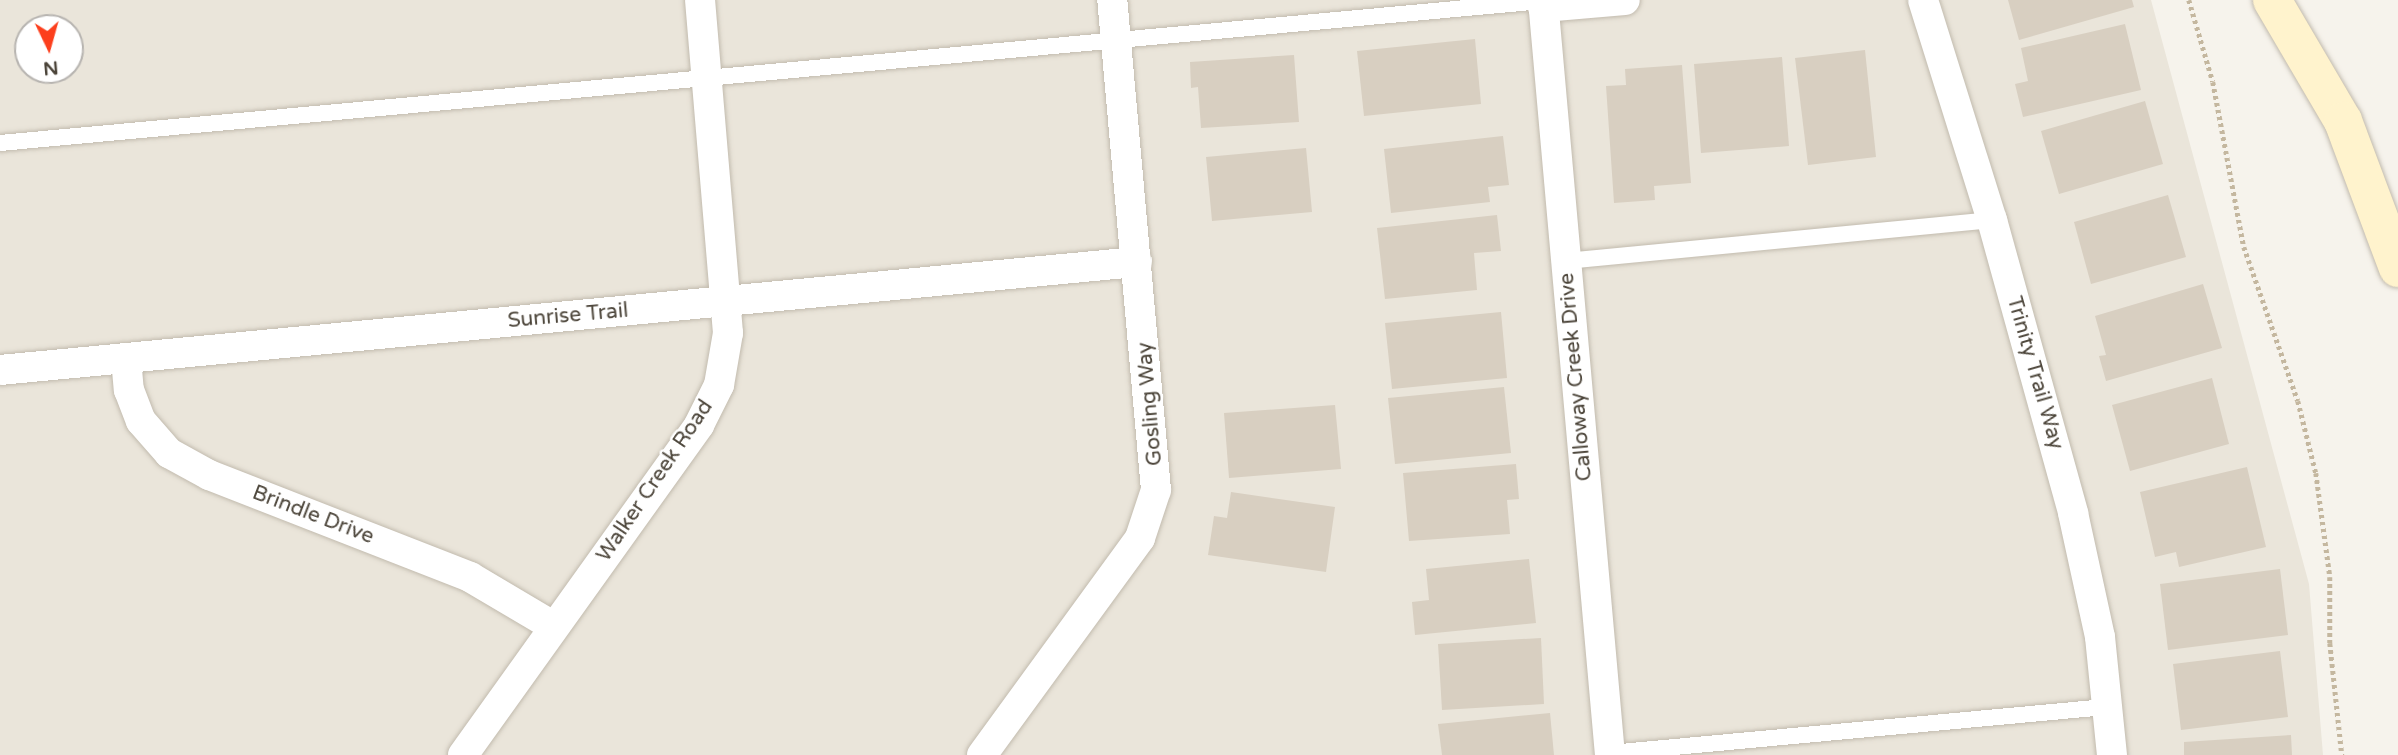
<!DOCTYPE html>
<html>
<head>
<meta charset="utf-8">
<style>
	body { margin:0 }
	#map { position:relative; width:2398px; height:755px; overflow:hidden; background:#f6f3ec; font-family:"Varela Round",sans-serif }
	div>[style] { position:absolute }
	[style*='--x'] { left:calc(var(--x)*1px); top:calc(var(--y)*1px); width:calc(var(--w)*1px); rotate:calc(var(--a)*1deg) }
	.residential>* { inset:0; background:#eae5da }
	.building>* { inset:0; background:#d8cfc1 }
	.path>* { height:4.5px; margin-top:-2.25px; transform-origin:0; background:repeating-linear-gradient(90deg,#c4b79f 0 3.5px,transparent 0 7px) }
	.roads { filter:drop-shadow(0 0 2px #c2bbae) drop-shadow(0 0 2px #c2bbae) }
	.lane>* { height:16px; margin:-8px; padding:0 8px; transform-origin:8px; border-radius:8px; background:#fff }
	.street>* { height:30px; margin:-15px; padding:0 15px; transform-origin:15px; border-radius:15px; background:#fff }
	.secondary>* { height:38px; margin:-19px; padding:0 19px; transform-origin:19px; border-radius:19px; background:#fff3cd }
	span { translate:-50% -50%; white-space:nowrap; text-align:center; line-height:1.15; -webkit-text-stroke:5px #fff; paint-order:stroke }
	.street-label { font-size:21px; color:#4b4439 }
	.north { position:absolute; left:14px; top:14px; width:70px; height:70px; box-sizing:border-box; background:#fff; border:2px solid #b7b4b0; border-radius:50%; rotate:175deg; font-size:19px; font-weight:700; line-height:28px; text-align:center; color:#4b4439 }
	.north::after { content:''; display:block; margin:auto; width:24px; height:32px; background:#fc3f1d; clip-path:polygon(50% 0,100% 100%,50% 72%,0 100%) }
</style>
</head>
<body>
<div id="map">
	<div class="residential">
		<i style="clip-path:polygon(evenodd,0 0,2151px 0,2309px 584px,2323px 755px,0 755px,0 0,28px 28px,70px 28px,70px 70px,28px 70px,28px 28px)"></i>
	</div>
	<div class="building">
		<i style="clip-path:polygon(2008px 0,2132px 0,2134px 7px,2019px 40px)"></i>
		<i style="clip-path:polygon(2125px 24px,2141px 90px,2023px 117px,2015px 84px,2028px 81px,2021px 48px)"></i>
		<i style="clip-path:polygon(1475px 39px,1481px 104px,1364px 116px,1357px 51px)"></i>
		<i style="clip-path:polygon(1865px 50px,1876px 157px,1808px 165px,1795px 58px)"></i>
		<i style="clip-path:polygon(1294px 55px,1299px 122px,1201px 128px,1198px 87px,1191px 88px,1190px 62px)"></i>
		<i style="clip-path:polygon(1782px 57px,1789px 146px,1701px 153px,1694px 64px)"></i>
		<i style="clip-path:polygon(1682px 65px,1691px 183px,1654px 186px,1655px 200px,1614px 203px,1606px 86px,1626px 85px,1625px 69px)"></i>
		<i style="clip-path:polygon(2145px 101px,2163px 164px,2059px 194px,2041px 131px)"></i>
		<i style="clip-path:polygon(1503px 136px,1509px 185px,1488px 187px,1490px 202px,1391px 213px,1384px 149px)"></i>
		<i style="clip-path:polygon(1306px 148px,1312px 212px,1212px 221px,1206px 157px)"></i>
		<i style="clip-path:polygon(2168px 195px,2186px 257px,2091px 284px,2074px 222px)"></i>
		<i style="clip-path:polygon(1497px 215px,1501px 251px,1474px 253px,1477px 290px,1385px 299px,1377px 228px)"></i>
		<i style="clip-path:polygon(2203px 284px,2222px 348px,2106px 381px,2099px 356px,2106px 355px,2095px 316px)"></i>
		<i style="clip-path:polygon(1501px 312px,1507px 378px,1392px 389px,1385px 323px)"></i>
		<i style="clip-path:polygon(2212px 378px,2229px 444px,2130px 471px,2112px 405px)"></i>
		<i style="clip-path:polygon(1504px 387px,1511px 453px,1395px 464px,1388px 398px)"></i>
		<i style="clip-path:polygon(1335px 405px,1341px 469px,1229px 478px,1224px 413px)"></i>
		<i style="clip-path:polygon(1516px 464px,1519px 499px,1507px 500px,1510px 534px,1409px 541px,1403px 473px)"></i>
		<i style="clip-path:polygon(2247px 467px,2266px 547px,2179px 567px,2176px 552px,2155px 557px,2140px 492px)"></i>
		<i style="clip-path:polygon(1231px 492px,1335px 507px,1326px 572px,1208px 555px,1214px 516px,1227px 518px)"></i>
		<i style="clip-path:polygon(1529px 559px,1536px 623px,1415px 635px,1412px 602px,1429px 600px,1426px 569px)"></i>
		<i style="clip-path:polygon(2280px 569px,2288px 635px,2168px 650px,2160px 584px)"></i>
		<i style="clip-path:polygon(1541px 638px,1544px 704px,1442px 710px,1438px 644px)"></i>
		<i style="clip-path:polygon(2280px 651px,2288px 717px,2181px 730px,2173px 664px)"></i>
		<i style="clip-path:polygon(1550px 713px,1554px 755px,1442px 755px,1438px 724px)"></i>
		<i style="clip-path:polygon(2291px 735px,2292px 755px,2184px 755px,2184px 742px)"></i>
	</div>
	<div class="path">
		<i style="--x:2189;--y:0;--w:85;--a:73.7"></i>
		<i style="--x:2213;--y:82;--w:168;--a:79.4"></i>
		<i style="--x:2244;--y:247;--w:163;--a:70.7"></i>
		<i style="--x:2298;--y:401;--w:74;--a:76"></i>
		<i style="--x:2316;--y:473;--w:105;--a:82.3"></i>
		<i style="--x:2330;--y:577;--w:66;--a:90"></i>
		<i style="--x:2330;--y:643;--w:113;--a:83.9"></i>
	</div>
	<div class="roads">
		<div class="lane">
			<i style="--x:0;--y:143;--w:1550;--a:-5.26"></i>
			<i style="--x:1566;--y:261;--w:428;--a:-5.5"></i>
			<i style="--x:1610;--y:753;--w:499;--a:-5.3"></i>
		</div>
		<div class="street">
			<i style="--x:1543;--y:0;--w:758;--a:84.93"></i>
			<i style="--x:1923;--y:0;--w:231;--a:72.6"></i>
			<i style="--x:1992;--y:220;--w:304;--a:74.5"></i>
			<i style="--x:2073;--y:513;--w:127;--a:77.7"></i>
			<i style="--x:2100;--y:637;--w:119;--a:84.2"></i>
			<i style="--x:1543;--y:7;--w:82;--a:-4.9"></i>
			<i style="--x:126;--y:358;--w:32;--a:85"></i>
			<i style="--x:129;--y:390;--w:33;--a:69"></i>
			<i style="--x:141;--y:421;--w:43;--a:48.8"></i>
			<i style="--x:169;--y:453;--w:46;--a:28.8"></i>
			<i style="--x:209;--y:475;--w:280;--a:21.3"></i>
			<i style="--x:470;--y:577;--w:96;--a:30.6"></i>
			<i style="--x:0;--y:370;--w:1142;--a:-5.43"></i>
			<i style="--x:463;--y:755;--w:406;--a:-54.4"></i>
			<i style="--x:699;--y:425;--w:45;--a:-63.4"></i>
			<i style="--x:719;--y:385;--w:53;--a:-80.2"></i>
			<i style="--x:728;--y:333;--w:334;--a:-94.8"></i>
			<i style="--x:982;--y:755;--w:268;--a:-53.9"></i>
			<i style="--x:1140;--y:538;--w:51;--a:-71.6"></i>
			<i style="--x:1156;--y:490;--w:492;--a:-95.1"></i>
		</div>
		<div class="secondary">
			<i style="--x:2272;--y:0;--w:140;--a:59.6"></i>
			<i style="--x:2343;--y:121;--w:157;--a:69.5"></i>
		</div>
	</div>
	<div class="street-label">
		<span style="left:568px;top:316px;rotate:-5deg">Sunrise Trail</span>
		<span style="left:2035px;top:373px;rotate:74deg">Trinity Trail Way</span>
		<span style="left:1576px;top:377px;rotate:-95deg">Calloway Creek Drive</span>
		<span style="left:1150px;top:404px;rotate:-95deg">Gosling Way</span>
		<span style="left:655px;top:481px;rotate:-56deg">Walker Creek Road</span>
		<span style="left:313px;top:515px;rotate:21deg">Brindle Drive</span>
	</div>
	<div class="north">N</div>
</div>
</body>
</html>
